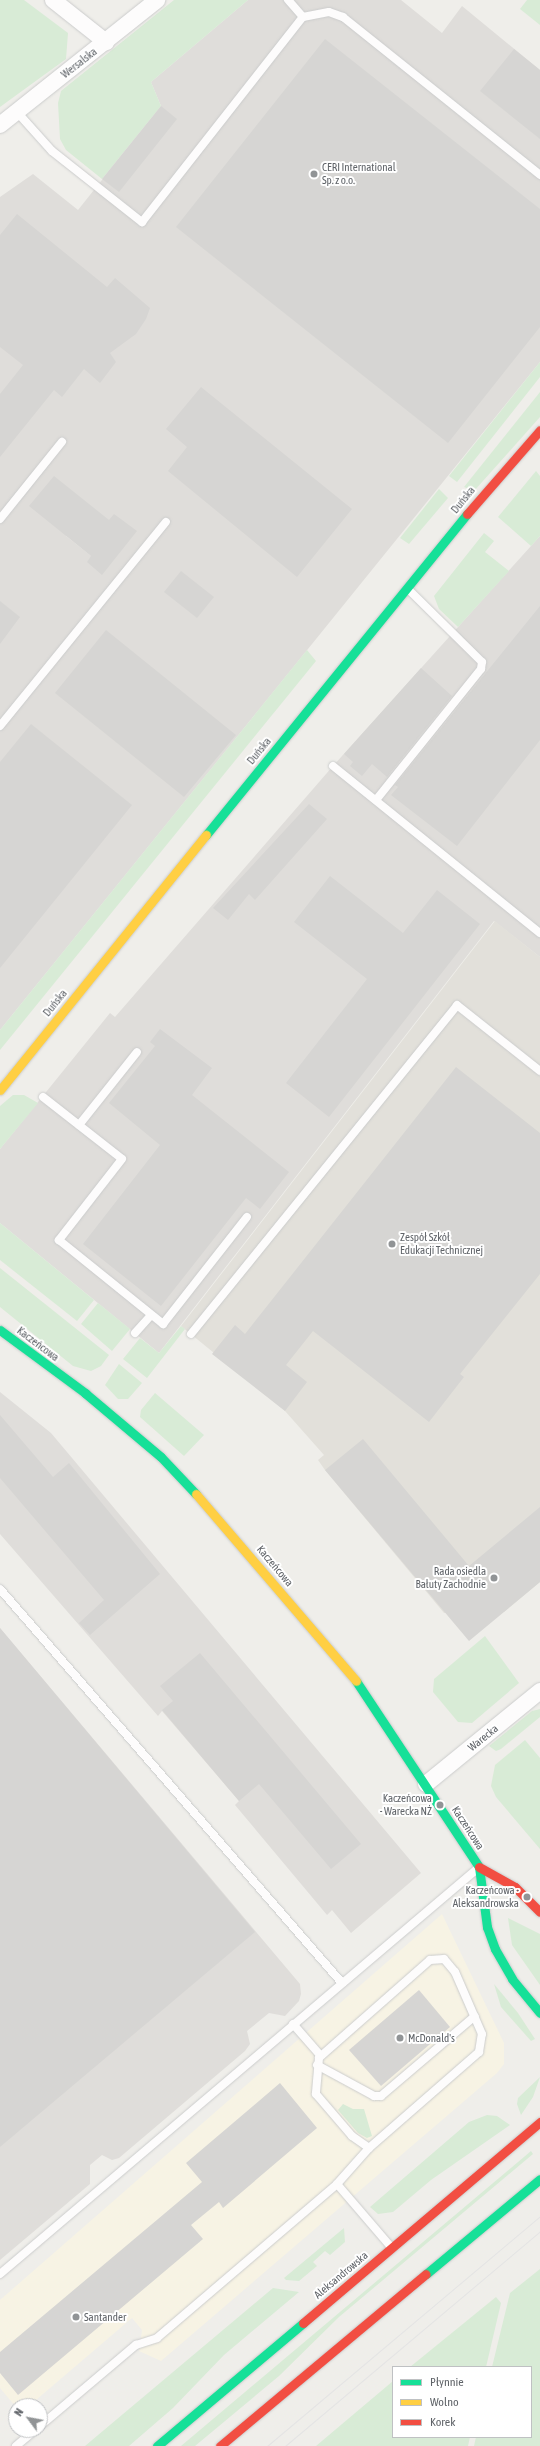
<!DOCTYPE html>
<html>
<head>
<meta charset="utf-8">
<style>
	body { margin:0 }
	#map { position:relative; width:540px; height:2446px; overflow:hidden; background:#efeeea; font-family:"Asap Condensed",sans-serif }
	div>[style] { position:absolute }
	[style*='--x'] { left:calc(var(--x)*1px); top:calc(var(--y)*1px); width:calc(var(--w)*1px); rotate:calc(var(--a)*1deg) }
	.commercial>* { inset:0; background:#f7f3e4 }
	.industrial>* { inset:0; background:#dfddda }
	.education>* { inset:0; background:#e2e0da }
	.green>* { inset:0; background:#d8ebd6 }
	.building>* { inset:0; background:#d6d5d3 }
	.roads { filter:drop-shadow(0 0 1px #cbcccc) drop-shadow(0 0 1px #cbcccc) }
	.lane>* { height:8px; margin:-4px; padding:0 4px; transform-origin:4px; border-radius:4px; background:#fdfcfc }
	.street>* { height:16px; margin:-8px; padding:0 8px; transform-origin:8px; border-radius:8px; background:#fdfcfc }
	.fast>* { height:9px; margin:-4.5px; padding:0 4.5px; transform-origin:4.5px; border-radius:4.5px; background:#16e098 }
	.slow>* { height:9px; margin:-4.5px; padding:0 4.5px; transform-origin:4.5px; border-radius:4.5px; background:#ffcf43 }
	.jam>* { height:9px; margin:-4.5px; padding:0 4.5px; transform-origin:4.5px; border-radius:4.5px; background:#f24e42 }
	.tram>* { height:1px; margin:-0.5px; padding:0 0.5px; transform-origin:0.5px; border-radius:0.5px; background:#e4e4e4 }
	.dots>* { width:11px; height:11px; translate:-50% -50%; box-sizing:border-box; border:2px solid #fff; border-radius:50% }
	span { translate:-50% -50%; white-space:nowrap; text-align:center; line-height:1.15; -webkit-text-stroke:4px #fff; paint-order:stroke }
	.street-label { font-size:11px; color:#5f6368 }
	.poi-label { font-size:11px; color:#5f6368 }
	.left { translate:0 -50%; text-align:left }
	.right { translate:-100% -50%; text-align:right }
	.legend { position:absolute; left:392px; top:2366px; width:140px; height:72px; box-sizing:border-box; background:#fff; border:1px solid #bfc1c3; margin:0; padding:5px 7px; list-style:none; font-size:12px; color:#5f6368 }
	.legend li { display:flex; align-items:center; gap:8px; height:20px }
	.legend b { width:20px; border:1px solid #bfc1c3 }
	.north { position:absolute; left:8px; top:2398px; width:40px; height:40px; box-sizing:border-box; background:#fff; border:1px solid #bfc1c3; border-radius:50%; rotate:302deg; font-size:11px; font-weight:700; line-height:16px; text-align:center; color:#5f6368 }
	.north::after { content:''; display:block; margin:auto; width:14px; height:18px; background:#919496; clip-path:polygon(50% 0,100% 100%,50% 72%,0 100%) }
</style>
</head>
<body>
<div id="map">
	<div class="commercial">
		<i style="clip-path:polygon(442px 1914px,504px 2043px,504px 2064px,497px 2073px,161px 2361px,139px 2351px,142px 2330px,132px 2318px,29px 2406px,16px 2407px,0 2388px,0 2300px)"></i>
	</div>
	<div class="industrial">
		<i style="clip-path:polygon(evenodd,248px 0,401px 0,442px 33px,462px 6px,540px 70px,540px 362px,0 1030px,0 197px,33px 174px,78px 210px,161px 106px,151px 82px,248px 0,91px 506px,100px 563px,66px 536px,91px 506px)"></i>
		<i style="clip-path:polygon(540px 536px,540px 957px,494px 921px,159px 1353px,0 1223px,0 1149px,110px 1013px,115px 1017px,333px 766px)"></i>
		<i style="clip-path:polygon(0 1392px,51px 1433px,421px 1873px,351px 1933px,332px 1910px,327px 1915px,235px 1805px,239px 1801px,162px 1711px,158px 1716px,0 1534px)"></i>
		<i style="clip-path:polygon(0 1628px,300px 1984px,301px 1994px,299px 2001px,285px 2016px,269px 2013px,247px 2031px,250px 2044px,245px 2051px,119px 2158px,112px 2160px,102px 2155px,90px 2165px,90px 2184px,0 2260px)"></i>
	</div>
	<div class="education">
		<i style="clip-path:polygon(495px 921px,540px 957px,540px 1582px,504px 1612px,502px 1610px,444px 1613px,325px 1470px,318px 1460px,324px 1455px,285px 1411px,181px 1326px)"></i>
	</div>
	<div class="green">
		<i style="clip-path:polygon(0 0,24px 0,68px 33px,66px 59px,0 107px)"></i>
		<i style="clip-path:polygon(174px 0,248px 0,151px 82px,161px 106px,102px 179px,66px 150px,60px 139px,58px 103px,61px 91px)"></i>
		<i style="clip-path:polygon(527px 0,540px 0,540px 25px,520px 9px)"></i>
		<i style="clip-path:polygon(540px 362px,540px 377px,457px 482px,449px 476px)"></i>
		<i style="clip-path:polygon(540px 392px,540px 417px,474px 491px,464px 487px)"></i>
		<i style="clip-path:polygon(536px 471px,540px 476px,540px 536px,531px 546px,498px 517px)"></i>
		<i style="clip-path:polygon(439px 489px,448px 498px,409px 544px,400px 538px)"></i>
		<i style="clip-path:polygon(484px 533px,494px 541px,485px 552px,509px 571px,458px 627px,439px 609px,434px 596px)"></i>
		<i style="clip-path:polygon(307px 650px,316px 661px,0 1050px,0 1030px)"></i>
		<i style="clip-path:polygon(13px 1095px,24px 1095px,38px 1103px,0 1149px,0 1106px)"></i>
		<i style="clip-path:polygon(0 1223px,94px 1300px,77px 1321px,0 1260px)"></i>
		<i style="clip-path:polygon(0 1268px,109px 1355px,101px 1366px,91px 1371px,73px 1366px,0 1307px)"></i>
		<i style="clip-path:polygon(98px 1303px,130px 1329px,112px 1351px,81px 1324px)"></i>
		<i style="clip-path:polygon(181px 1326px,185px 1329px,147px 1378px,123px 1359px,140px 1338px,159px 1353px)"></i>
		<i style="clip-path:polygon(119px 1364px,142px 1383px,128px 1399px,118px 1399px,105px 1385px)"></i>
		<i style="clip-path:polygon(155px 1393px,204px 1435px,184px 1456px,140px 1417px,141px 1410px)"></i>
		<i style="clip-path:polygon(485px 1636px,519px 1683px,472px 1723px,458px 1722px,433px 1692px,434px 1679px)"></i>
		<i style="clip-path:polygon(540px 1709px,540px 1717px,501px 1749px,496px 1751px,489px 1746px,532px 1711px)"></i>
		<i style="clip-path:polygon(525px 1740px,540px 1758px,540px 1849px,496px 1797px,491px 1786px,495px 1765px)"></i>
		<i style="clip-path:polygon(508px 1918px,540px 1934px,540px 1985px,512px 1945px)"></i>
		<i style="clip-path:polygon(494px 1984px,518px 2013px,535px 2039px,531px 2041px,501px 2007px)"></i>
		<i style="clip-path:polygon(540px 2077px,533px 2097px,521px 2115px,517px 2104px,518px 2098px)"></i>
		<i style="clip-path:polygon(343px 2104px,353px 2109px,364px 2109px,372px 2136px,367px 2138px,358px 2133px,338px 2110px)"></i>
		<i style="clip-path:polygon(487px 2115px,497px 2116px,510px 2125px,431px 2180px,393px 2212px,378px 2214px,370px 2207px,469px 2122px)"></i>
		<i style="clip-path:polygon(531px 2151px,533px 2154px,339px 2317px,279px 2376px,195px 2446px,181px 2446px)"></i>
		<i style="clip-path:polygon(344px 2228px,345px 2242px,330px 2255px,325px 2251px,313px 2262px,317px 2266px,299px 2281px,286px 2280px,284px 2278px)"></i>
		<i style="clip-path:polygon(540px 2269px,540px 2446px,474px 2446px,476px 2437px,531px 2437px,531px 2367px,492px 2367px,510px 2293px)"></i>
		<i style="clip-path:polygon(273px 2288px,299px 2292px,224px 2355px,173px 2408px,129px 2446px,85px 2446px)"></i>
		<i style="clip-path:polygon(496px 2297px,501px 2303px,486px 2367px,410px 2367px)"></i>
		<i style="clip-path:polygon(393px 2381px,393px 2437px,470px 2437px,468px 2446px,316px 2446px)"></i>
	</div>
	<div class="building">
		<i style="clip-path:polygon(325px 39px,540px 209px,540px 327px,448px 443px,176px 227px)"></i>
		<i style="clip-path:polygon(514px 49px,540px 70px,540px 139px,480px 91px)"></i>
		<i style="clip-path:polygon(161px 106px,177px 119px,119px 192px,102px 179px)"></i>
		<i style="clip-path:polygon(17px 214px,107px 287px,115px 278px,150px 308px,146px 319px,136px 334px,110px 353px,116px 362px,100px 383px,84px 369px,62px 397px,54px 390px,0 457px,0 394px,23px 365px,0 347px,0 235px)"></i>
		<i style="clip-path:polygon(201px 387px,352px 509px,297px 577px,168px 471px,187px 447px,166px 429px)"></i>
		<i style="clip-path:polygon(54px 476px,109px 520px,114px 514px,137px 531px,102px 575px,87px 562px,91px 556px,29px 506px)"></i>
		<i style="clip-path:polygon(181px 571px,214px 597px,197px 618px,164px 592px)"></i>
		<i style="clip-path:polygon(0 601px,20px 617px,0 644px)"></i>
		<i style="clip-path:polygon(540px 606px,540px 740px,457px 846px,391px 795px,398px 787px,395px 785px)"></i>
		<i style="clip-path:polygon(106px 630px,236px 735px,184px 797px,55px 693px)"></i>
		<i style="clip-path:polygon(421px 668px,452px 696px,387px 777px,372px 764px,362px 776px,350px 766px,353px 762px,344px 754px)"></i>
		<i style="clip-path:polygon(31px 724px,132px 805px,0 968px,0 762px)"></i>
		<i style="clip-path:polygon(309px 804px,327px 819px,255px 900px,249px 894px,228px 920px,213px 908px)"></i>
		<i style="clip-path:polygon(330px 876px,403px 933px,437px 890px,480px 924px,329px 1117px,286px 1083px,367px 979px,294px 922px)"></i>
		<i style="clip-path:polygon(160px 1029px,212px 1068px,192px 1095px,289px 1172px,260px 1209px,246px 1198px,161px 1306px,83px 1244px,160px 1145px,109px 1103px,155px 1046px,150px 1042px)"></i>
		<i style="clip-path:polygon(456px 1067px,540px 1133px,540px 1274px,460px 1374px,464px 1377px,429px 1422px,313px 1331px,286px 1365px,307px 1382px,285px 1411px,212px 1354px,235px 1325px,245px 1334px)"></i>
		<i style="clip-path:polygon(0 1415px,53px 1477px,69px 1463px,160px 1574px,90px 1635px,79px 1623px,104px 1600px,0 1478px)"></i>
		<i style="clip-path:polygon(363px 1439px,469px 1566px,540px 1507px,540px 1582px,469px 1641px,325px 1470px)"></i>
		<i style="clip-path:polygon(0 1628px,255px 1932px,0 2147px)"></i>
		<i style="clip-path:polygon(200px 1653px,361px 1844px,331px 1869px,259px 1784px,239px 1801px,162px 1710px,173px 1701px,160px 1686px)"></i>
		<i style="clip-path:polygon(419px 1990px,450px 2027px,381px 2086px,349px 2050px)"></i>
		<i style="clip-path:polygon(280px 2083px,317px 2128px,223px 2208px,219px 2202px,191px 2225px,203px 2239px,18px 2395px,0 2373px,0 2352px,202px 2182px,186px 2163px)"></i>
	</div>
	<div class="roads">
		<div class="lane">
			<i style="--x:303;--y:17;--w:26;--a:-11"></i>
			<i style="--x:329;--y:12;--w:15;--a:20"></i>
			<i style="--x:343;--y:17;--w:253;--a:38.7"></i>
			<i style="--x:17;--y:112;--w:52;--a:48.1"></i>
			<i style="--x:52;--y:151;--w:115;--a:38.3"></i>
			<i style="--x:142;--y:222;--w:261;--a:-51.9"></i>
			<i style="--x:303;--y:17;--w:23;--a:-131"></i>
			<i style="--x:0;--y:519;--w:99;--a:-51.2"></i>
			<i style="--x:0;--y:726;--w:263;--a:-50.9"></i>
			<i style="--x:333;--y:766;--w:266;--a:38.9"></i>
			<i style="--x:376;--y:800;--w:168;--a:-51.3"></i>
			<i style="--x:481;--y:669;--w:7;--a:-82"></i>
			<i style="--x:482;--y:662;--w:104;--a:-135.4"></i>
			<i style="--x:43;--y:1097;--w:100;--a:38.1"></i>
			<i style="--x:122;--y:1159;--w:103;--a:127.9"></i>
			<i style="--x:59;--y:1240;--w:134;--a:38.9"></i>
			<i style="--x:163;--y:1324;--w:136;--a:-51.9"></i>
			<i style="--x:79;--y:1125;--w:93;--a:-51.5"></i>
			<i style="--x:135;--y:1333;--w:24;--a:-48"></i>
			<i style="--x:191;--y:1334;--w:423;--a:-51"></i>
			<i style="--x:457;--y:1005;--w:106;--a:38.5"></i>
			<i style="--x:0;--y:1589;--w:522;--a:49.04"></i>
			<i style="--x:293;--y:2024;--w:41;--a:48.9"></i>
			<i style="--x:317;--y:2065;--w:65;--a:28.5"></i>
			<i style="--x:374;--y:2096;--w:7;--a:0"></i>
			<i style="--x:381;--y:2096;--w:123;--a:-40.4"></i>
			<i style="--x:337;--y:2184;--w:48;--a:-48.4"></i>
			<i style="--x:369;--y:2148;--w:146;--a:-41.1"></i>
			<i style="--x:479;--y:2052;--w:18;--a:-81"></i>
			<i style="--x:482;--y:2034;--w:68;--a:-113.5"></i>
			<i style="--x:455;--y:1972;--w:17;--a:-130"></i>
			<i style="--x:444;--y:1959;--w:14;--a:176"></i>
			<i style="--x:430;--y:1960;--w:148;--a:138.6"></i>
			<i style="--x:319;--y:2058;--w:36;--a:95"></i>
			<i style="--x:316;--y:2094;--w:55;--a:49.4"></i>
			<i style="--x:352;--y:2136;--w:21;--a:35"></i>
			<i style="--x:0;--y:2274;--w:626;--a:-40.33"></i>
			<i style="--x:40;--y:2426;--w:126;--a:-40.2"></i>
			<i style="--x:136;--y:2345;--w:22;--a:-18"></i>
			<i style="--x:157;--y:2338;--w:237;--a:-40.5"></i>
			<i style="--x:337;--y:2184;--w:83;--a:49.4"></i>
			<i style="--x:16;--y:2446;--w:25;--a:-40"></i>
		</div>
		<div class="street">
			<i style="--x:53;--y:0;--w:68;--a:38.4"></i>
			<i style="--x:0;--y:125;--w:201;--a:-38.5"></i>
			<i style="--x:426;--y:1784;--w:147;--a:-39.2"></i>
		</div>
		<div class="fast">
			<i style="--x:206;--y:835;--w:414;--a:-50.9"></i>
			<i style="--x:0;--y:1330;--w:106;--a:36.5"></i>
			<i style="--x:85;--y:1393;--w:99;--a:40.1"></i>
			<i style="--x:161;--y:1457;--w:51;--a:46.6"></i>
			<i style="--x:356;--y:1681;--w:223;--a:56.5"></i>
			<i style="--x:479;--y:1867;--w:61;--a:82.4"></i>
			<i style="--x:487;--y:1927;--w:23;--a:70"></i>
			<i style="--x:495;--y:1949;--w:34;--a:60"></i>
			<i style="--x:512;--y:1979;--w:44;--a:50.5"></i>
			<i style="--x:426;--y:2274;--w:148;--a:-39.8"></i>
			<i style="--x:157;--y:2446;--w:191;--a:-40.1"></i>
		</div>
		<div class="slow">
			<i style="--x:0;--y:1090;--w:328;--a:-51.1"></i>
			<i style="--x:196;--y:1494;--w:246;--a:49.4"></i>
		</div>
		<div class="jam">
			<i style="--x:467;--y:514;--w:111;--a:-49"></i>
			<i style="--x:479;--y:1867;--w:41;--a:29.1"></i>
			<i style="--x:515;--y:1887;--w:35;--a:45"></i>
			<i style="--x:303;--y:2323;--w:311;--a:-40.3"></i>
			<i style="--x:220;--y:2446;--w:268;--a:-39.9"></i>
		</div>
	</div>
	<div class="tram">
		<i style="--x:267;--y:2446;--w:357;--a:-40.1"></i>
		<i style="--x:285;--y:2446;--w:334;--a:-40.1"></i>
	</div>
	<div class="dots">
		<i style="left:314px;top:174px;background:#919496"></i>
		<i style="left:392px;top:1244px;background:#919496"></i>
		<i style="left:494px;top:1578px;background:#919496"></i>
		<i style="left:440px;top:1805px;background:#919496"></i>
		<i style="left:527px;top:1897px;background:#919496"></i>
		<i style="left:400px;top:2038px;background:#919496"></i>
		<i style="left:76px;top:2317px;background:#919496"></i>
	</div>
	<div class="street-label">
		<span style="left:79px;top:63px;rotate:-38deg">Wersalska</span>
		<span style="left:463px;top:500px;rotate:-51deg">Duńska</span>
		<span style="left:259px;top:751px;rotate:-51deg">Duńska</span>
		<span style="left:55px;top:1003px;rotate:-51deg">Duńska</span>
		<span style="left:38px;top:1344px;rotate:37deg">Kaczeńcowa</span>
		<span style="left:275px;top:1566px;rotate:50deg">Kaczeńcowa</span>
		<span style="left:483px;top:1738px;rotate:-39deg">Warecka</span>
		<span style="left:468px;top:1828px;rotate:57deg">Kaczeńcowa</span>
		<span style="left:341px;top:2275px;rotate:-40deg">Aleksandrowska</span>
	</div>
	<div class="poi-label">
		<span class="left" style="left:322px;top:174px">CERI International<br>Sp. z o.o.</span>
		<span class="left" style="left:400px;top:1244px">Zespół Szkół<br>Edukacji Technicznej</span>
		<span class="right" style="left:486px;top:1578px">Rada osiedla<br>Bałuty Zachodnie</span>
		<span class="right" style="left:432px;top:1805px">Kaczeńcowa<br>- Warecka NŻ</span>
		<span class="right" style="left:519px;top:1897px">Kaczeńcowa -<br>Aleksandrowska</span>
		<span class="left" style="left:408px;top:2038px">McDonald's</span>
		<span class="left" style="left:84px;top:2317px">Santander</span>
	</div>
	<ul class="legend">
	<li><b style="height:5px;background:#16e098"></b>Płynnie</li>
	<li><b style="height:5px;background:#ffcf43"></b>Wolno</li>
	<li><b style="height:5px;background:#f24e42"></b>Korek</li>
	</ul>
	<div class="north">N</div>
</div>
</body>
</html>
